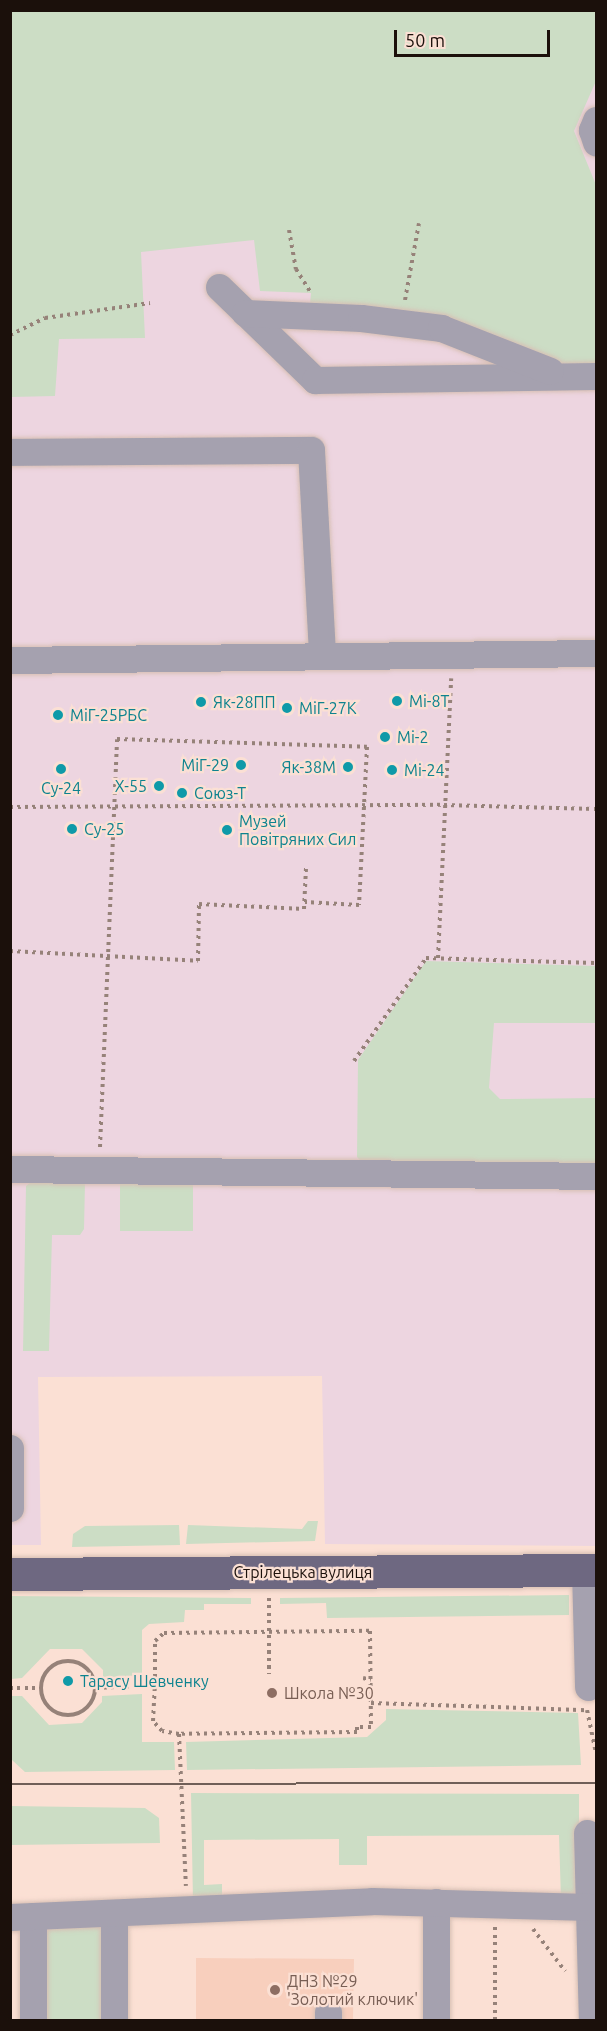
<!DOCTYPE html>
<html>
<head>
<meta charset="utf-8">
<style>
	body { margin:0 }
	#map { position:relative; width:607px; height:2031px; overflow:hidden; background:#fbe0d4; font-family:Ubuntu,sans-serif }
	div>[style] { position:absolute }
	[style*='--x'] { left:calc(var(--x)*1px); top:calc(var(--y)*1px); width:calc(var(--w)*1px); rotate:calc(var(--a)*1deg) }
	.built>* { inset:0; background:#f8cfbd }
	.industrial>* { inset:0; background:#edd5e0 }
	.green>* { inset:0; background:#ccddc5 }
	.path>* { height:4px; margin-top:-2px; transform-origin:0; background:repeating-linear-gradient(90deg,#968279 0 3px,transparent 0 7.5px) }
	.path>.ring { margin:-2px; padding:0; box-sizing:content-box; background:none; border:4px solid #968279; border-radius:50% }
	.roads { filter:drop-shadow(0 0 2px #d7bfb4) drop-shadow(0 0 2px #d7bfb4) }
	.minor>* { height:27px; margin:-13.5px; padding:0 13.5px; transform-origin:13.5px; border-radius:13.5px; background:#a5a1af }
	.major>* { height:33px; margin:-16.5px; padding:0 16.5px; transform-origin:16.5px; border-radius:16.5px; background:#6e6881 }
	.tram>* { height:1.5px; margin:-0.75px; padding:0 0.75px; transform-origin:0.75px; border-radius:0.75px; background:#705f58 }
	.dots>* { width:16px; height:16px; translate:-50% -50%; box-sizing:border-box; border:3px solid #fbe0d4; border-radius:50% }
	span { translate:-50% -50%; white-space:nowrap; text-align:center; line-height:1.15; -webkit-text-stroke:4.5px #fbe0d4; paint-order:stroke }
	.culture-label { font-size:16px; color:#0d838f }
	.left { translate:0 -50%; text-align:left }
	.right { translate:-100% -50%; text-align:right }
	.street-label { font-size:16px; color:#1b100b }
	.education-label { font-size:16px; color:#785e54 }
	.frame { position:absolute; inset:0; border:12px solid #1b100b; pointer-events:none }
	.scale { position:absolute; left:394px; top:30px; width:156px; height:27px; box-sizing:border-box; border:3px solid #1b100b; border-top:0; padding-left:8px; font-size:18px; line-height:21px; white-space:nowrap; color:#1b100b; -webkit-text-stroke:4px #fbe0d4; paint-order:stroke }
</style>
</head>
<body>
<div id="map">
	<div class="built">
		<i style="clip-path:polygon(196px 1958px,354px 1959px,353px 2020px,196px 2020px)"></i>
	</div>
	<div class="industrial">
		<i style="clip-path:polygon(11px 11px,596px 11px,596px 1546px,325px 1544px,322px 1376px,38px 1377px,41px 1545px,11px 1545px)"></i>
	</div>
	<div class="green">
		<i style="clip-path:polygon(10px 11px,596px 11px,596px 81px,574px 131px,596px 185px,596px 376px,441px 328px,309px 316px,311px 293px,260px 291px,254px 240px,141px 252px,145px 338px,59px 339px,55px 396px,11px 397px)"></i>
		<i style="clip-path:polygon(426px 961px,596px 966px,596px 1023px,494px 1023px,489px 1088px,500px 1099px,596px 1098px,596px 1167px,366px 1167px,357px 1157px,358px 1060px)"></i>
		<i style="clip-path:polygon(31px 1182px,85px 1183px,84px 1229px,80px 1235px,52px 1235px,49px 1351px,23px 1351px,26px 1186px)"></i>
		<i style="clip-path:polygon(120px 1183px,193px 1183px,193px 1231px,120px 1231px)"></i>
		<i style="clip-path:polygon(308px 1521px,318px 1521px,315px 1541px,186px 1544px,188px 1525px,302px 1529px)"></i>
		<i style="clip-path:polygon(179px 1525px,180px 1545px,72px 1547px,73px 1534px,85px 1526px)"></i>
		<i style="clip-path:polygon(569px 1595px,569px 1615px,327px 1618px,326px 1603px,280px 1604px,280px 1598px)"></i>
		<i style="clip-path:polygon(11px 1596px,251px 1598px,251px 1604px,204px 1604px,204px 1610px,185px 1610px,184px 1622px,149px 1624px,142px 1630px,142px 1676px,103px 1677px,103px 1670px,82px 1649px,50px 1649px,22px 1678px,11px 1679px)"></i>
		<i style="clip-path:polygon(142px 1694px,142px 1742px,174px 1742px,175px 1770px,25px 1772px,12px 1760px,11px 1696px,22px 1696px,49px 1725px,82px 1723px,102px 1702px,102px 1696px)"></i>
		<i style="clip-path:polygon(386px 1709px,578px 1713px,581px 1765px,187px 1770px,186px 1742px,367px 1737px,386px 1720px)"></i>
		<i style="clip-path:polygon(191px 1793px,579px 1794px,579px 1899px,561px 1900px,559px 1835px,367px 1836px,367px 1865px,339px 1865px,339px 1839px,204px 1840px,204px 1885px,222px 1884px,222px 1901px,193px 1902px)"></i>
		<i style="clip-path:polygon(11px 1806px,145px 1808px,159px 1818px,160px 1843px,11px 1845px)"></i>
		<i style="clip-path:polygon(45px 1922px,107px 1927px,108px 2020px,40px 2020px)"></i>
	</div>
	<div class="path">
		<i style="--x:289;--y:230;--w:40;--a:80"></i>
		<i style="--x:296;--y:269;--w:28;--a:58"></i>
		<i style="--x:405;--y:300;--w:78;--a:-79.7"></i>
		<i style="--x:10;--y:335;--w:39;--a:-26"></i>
		<i style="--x:45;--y:318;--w:106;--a:-8.1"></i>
		<i style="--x:10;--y:807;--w:434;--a:-0.3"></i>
		<i style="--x:444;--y:805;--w:152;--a:1.5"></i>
		<i style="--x:10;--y:951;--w:188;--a:3"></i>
		<i style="--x:198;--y:961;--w:57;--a:-89"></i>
		<i style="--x:199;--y:904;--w:105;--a:2.7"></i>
		<i style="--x:304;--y:909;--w:41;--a:-87.2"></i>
		<i style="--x:438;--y:958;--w:280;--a:-87.3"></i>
		<i style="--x:354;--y:1061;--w:126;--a:-55"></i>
		<i style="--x:426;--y:958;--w:170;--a:1.7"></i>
		<i style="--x:100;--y:1147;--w:408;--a:-87.6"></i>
		<i style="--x:117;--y:739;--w:250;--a:1.8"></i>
		<i style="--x:367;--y:747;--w:158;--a:92.9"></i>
		<i style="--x:359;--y:905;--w:54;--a:-176.8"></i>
		<i style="--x:269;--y:1598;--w:76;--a:90"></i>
		<i class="ring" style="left:41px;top:1661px;width:50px;height:50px"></i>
		<i style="--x:363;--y:1678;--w:8;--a:14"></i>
		<i style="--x:10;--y:1688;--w:29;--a:0"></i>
		<i style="--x:96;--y:1688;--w:59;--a:-2.9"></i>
		<i style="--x:155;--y:1685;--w:44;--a:-90"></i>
		<i style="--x:155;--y:1641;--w:12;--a:-42"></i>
		<i style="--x:164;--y:1633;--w:206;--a:-0.6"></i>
		<i style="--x:370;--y:1631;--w:96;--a:89.4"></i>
		<i style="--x:371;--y:1727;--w:14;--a:180"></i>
		<i style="--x:357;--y:1727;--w:5;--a:90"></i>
		<i style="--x:357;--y:1732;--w:178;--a:179.4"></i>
		<i style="--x:179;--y:1734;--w:17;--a:-170"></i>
		<i style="--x:162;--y:1731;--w:13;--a:-132"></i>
		<i style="--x:153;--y:1721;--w:36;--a:-87"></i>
		<i style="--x:371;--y:1703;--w:216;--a:1.9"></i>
		<i style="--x:587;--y:1710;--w:44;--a:78.2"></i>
		<i style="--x:179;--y:1734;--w:152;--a:87.4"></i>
		<i style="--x:533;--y:1929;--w:53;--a:52.7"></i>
		<i style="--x:495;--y:2020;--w:95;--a:-90"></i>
	</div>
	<div class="roads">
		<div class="minor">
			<i style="--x:596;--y:120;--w:11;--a:112"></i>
			<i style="--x:592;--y:130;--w:13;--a:72"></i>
			<i style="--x:219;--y:287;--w:134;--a:44.1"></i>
			<i style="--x:315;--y:380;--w:281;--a:-0.8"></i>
			<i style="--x:245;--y:313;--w:116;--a:2.5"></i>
			<i style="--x:361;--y:318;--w:81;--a:7.1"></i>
			<i style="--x:441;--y:328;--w:117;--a:21.5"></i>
			<i style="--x:10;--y:452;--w:301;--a:-0.4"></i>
			<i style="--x:311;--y:450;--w:205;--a:86.9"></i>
			<i style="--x:10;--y:660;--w:586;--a:-0.68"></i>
			<i style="--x:10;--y:1169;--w:586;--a:0.68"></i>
			<i style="--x:10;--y:1448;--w:60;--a:90"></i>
			<i style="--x:585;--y:1570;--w:117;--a:88.5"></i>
			<i style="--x:587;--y:1833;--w:187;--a:88.5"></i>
			<i style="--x:436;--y:1902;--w:118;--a:90"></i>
			<i style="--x:114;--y:1913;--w:107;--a:90"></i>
			<i style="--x:33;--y:1916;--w:104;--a:90"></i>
			<i style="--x:10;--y:1917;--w:362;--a:-2.5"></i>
			<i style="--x:372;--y:1901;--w:218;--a:1.6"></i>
			<i style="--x:328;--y:2012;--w:8;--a:90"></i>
		</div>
		<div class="major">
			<i style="--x:10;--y:1574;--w:586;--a:-0.39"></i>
		</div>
	</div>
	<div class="tram">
		<i style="--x:10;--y:1784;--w:586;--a:-0.1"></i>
	</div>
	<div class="dots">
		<i style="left:397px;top:701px;background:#0f9aa8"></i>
		<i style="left:201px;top:702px;background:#0f9aa8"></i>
		<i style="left:287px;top:708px;background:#0f9aa8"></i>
		<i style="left:58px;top:715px;background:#0f9aa8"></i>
		<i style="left:385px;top:737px;background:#0f9aa8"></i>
		<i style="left:241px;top:765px;background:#0f9aa8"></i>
		<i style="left:348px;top:767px;background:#0f9aa8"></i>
		<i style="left:61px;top:769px;background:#0f9aa8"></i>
		<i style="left:392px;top:770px;background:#0f9aa8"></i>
		<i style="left:159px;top:786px;background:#0f9aa8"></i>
		<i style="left:182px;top:793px;background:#0f9aa8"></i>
		<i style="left:72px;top:829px;background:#0f9aa8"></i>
		<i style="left:227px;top:830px;background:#0f9aa8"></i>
		<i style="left:68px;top:1681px;background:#0f9aa8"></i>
		<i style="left:272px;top:1693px;background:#8d6e63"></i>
		<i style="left:275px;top:1990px;background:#8d6e63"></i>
	</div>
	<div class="culture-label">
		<span class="left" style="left:409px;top:701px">Мі-8Т</span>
		<span class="left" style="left:213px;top:702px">Як-28ПП</span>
		<span class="left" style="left:299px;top:708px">МіГ-27К</span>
		<span class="left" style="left:70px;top:715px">МіГ-25РБС</span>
		<span class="left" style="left:397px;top:737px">Мі-2</span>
		<span class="right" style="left:229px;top:765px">МіГ-29</span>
		<span class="right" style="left:336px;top:767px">Як-38М</span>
		<span class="left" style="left:404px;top:770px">Мі-24</span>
		<span class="right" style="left:147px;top:786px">Х-55</span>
		<span style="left:61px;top:788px">Су-24</span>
		<span class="left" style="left:194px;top:793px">Союз-Т</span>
		<span class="left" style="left:239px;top:830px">Музей<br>Повітряних Сил</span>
		<span class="left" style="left:84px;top:829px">Су-25</span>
		<span class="left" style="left:80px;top:1681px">Тарасу Шевченку</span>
	</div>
	<div class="street-label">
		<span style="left:303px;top:1572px">Стрілецька вулиця</span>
	</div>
	<div class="education-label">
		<span class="left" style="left:284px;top:1693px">Школа №30</span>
		<span class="left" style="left:287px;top:1990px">ДНЗ №29<br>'Золотий ключик'</span>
	</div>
	<div class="frame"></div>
	<div class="scale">50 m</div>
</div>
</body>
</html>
